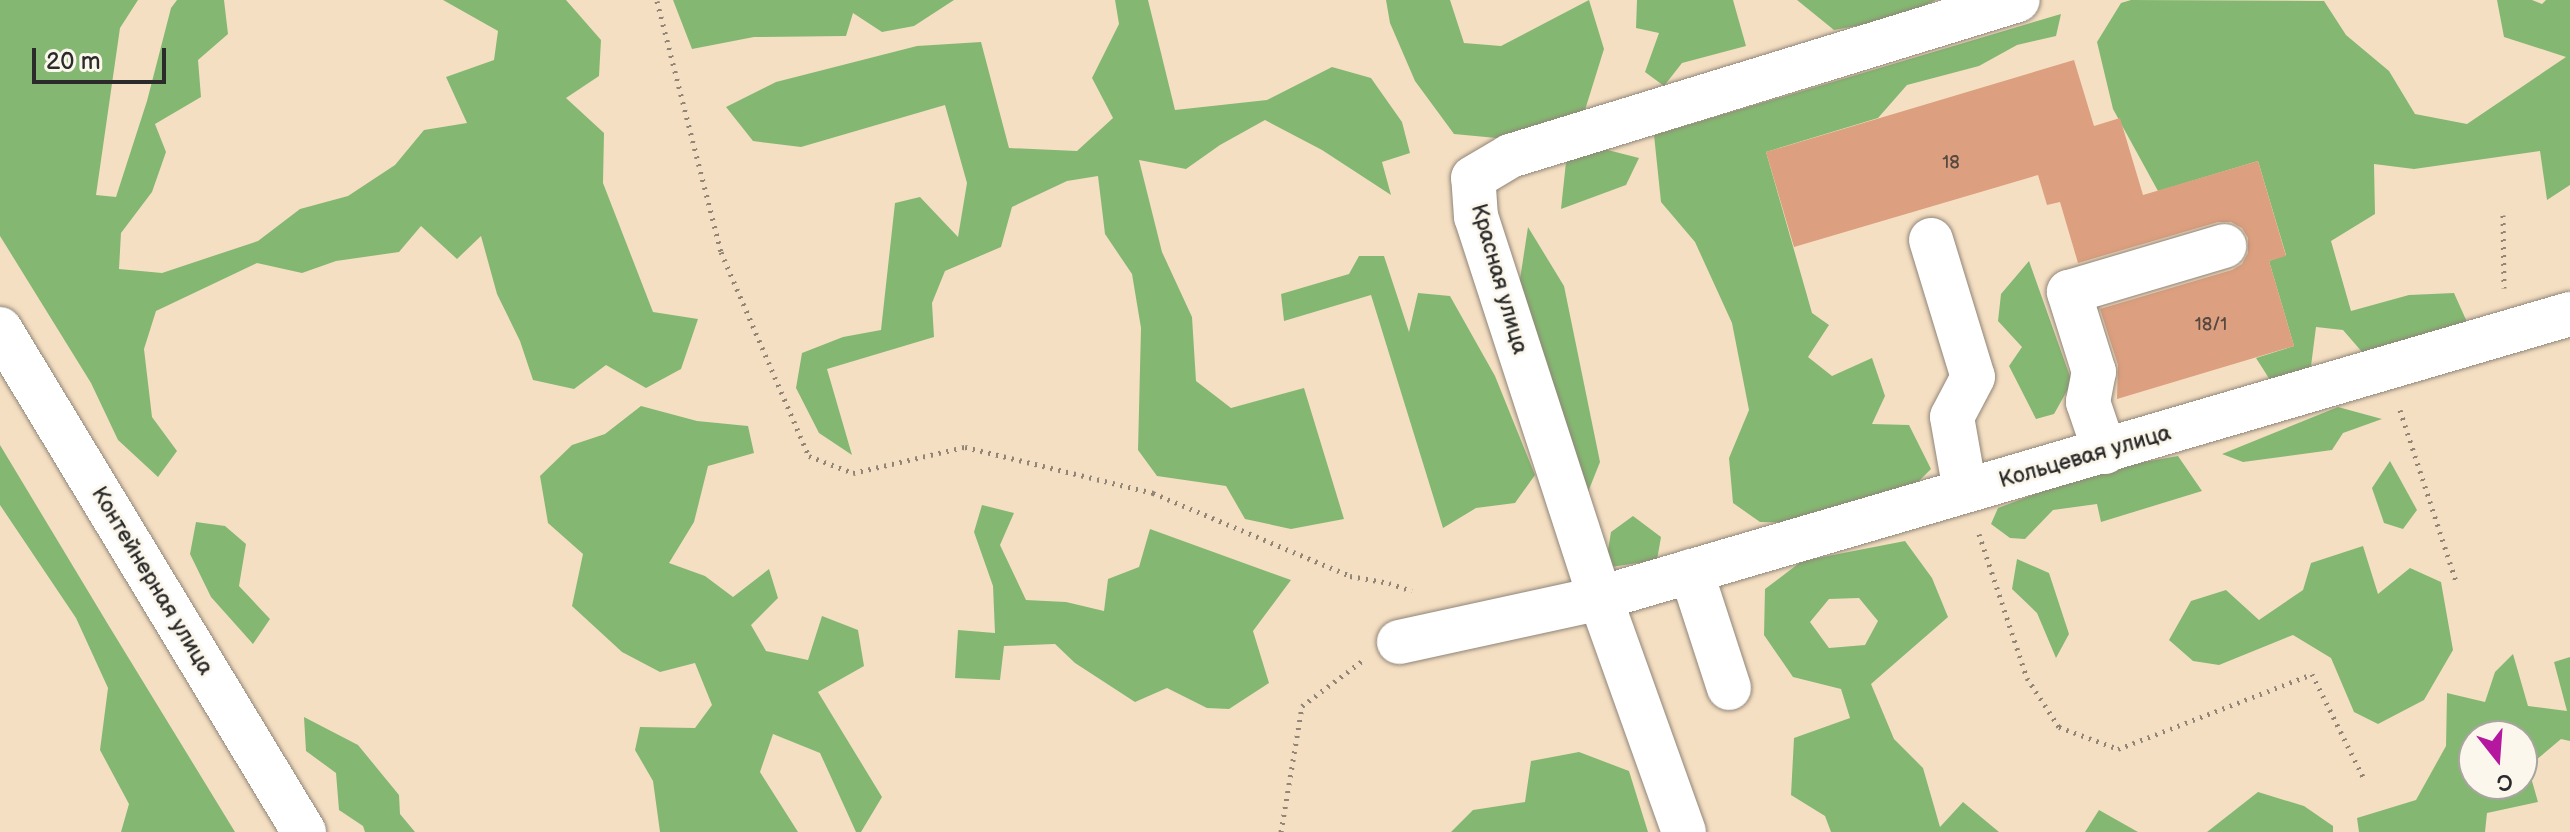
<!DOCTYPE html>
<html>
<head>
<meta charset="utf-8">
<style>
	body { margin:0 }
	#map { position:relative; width:2570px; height:832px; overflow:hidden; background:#f5dfc3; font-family:"Balsamiq Sans",sans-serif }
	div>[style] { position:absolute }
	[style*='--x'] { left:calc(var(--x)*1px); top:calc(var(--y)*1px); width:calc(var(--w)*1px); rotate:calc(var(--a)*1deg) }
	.forest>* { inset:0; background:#84b872 }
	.building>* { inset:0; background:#dc9f7f }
	.path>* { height:5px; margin-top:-2.5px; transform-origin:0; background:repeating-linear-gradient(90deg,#908577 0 2px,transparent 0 8px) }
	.roads { filter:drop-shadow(0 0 2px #908577) drop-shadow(0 0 2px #908577) }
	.minor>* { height:44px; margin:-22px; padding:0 22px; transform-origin:22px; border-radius:22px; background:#fff }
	span { translate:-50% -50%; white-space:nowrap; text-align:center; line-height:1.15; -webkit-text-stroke:6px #fbf7ec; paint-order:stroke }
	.number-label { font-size:18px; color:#574840 }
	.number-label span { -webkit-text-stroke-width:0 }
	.street-label { font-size:22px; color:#2b2b2b }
	.north { position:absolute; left:2458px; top:720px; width:80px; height:80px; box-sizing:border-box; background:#fbf7ec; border:2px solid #a8a59f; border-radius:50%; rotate:163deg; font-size:22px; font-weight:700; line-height:32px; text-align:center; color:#2b2b2b }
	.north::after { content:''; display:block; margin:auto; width:28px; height:36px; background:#b5179e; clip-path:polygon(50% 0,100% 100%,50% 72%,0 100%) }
	.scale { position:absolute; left:32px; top:48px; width:134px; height:36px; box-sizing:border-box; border:4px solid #2b2b2b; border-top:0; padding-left:10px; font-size:24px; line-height:28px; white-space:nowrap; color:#2b2b2b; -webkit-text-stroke:6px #fbf7ec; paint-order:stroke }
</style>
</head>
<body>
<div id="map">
	<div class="forest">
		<i style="clip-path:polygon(0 0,138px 0,120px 28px,96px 195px,116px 197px,147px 101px,171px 8px,177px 0,224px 0,228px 34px,198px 60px,201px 97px,155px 124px,166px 152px,152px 192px,121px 233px,119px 269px,162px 273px,258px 241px,300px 209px,348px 196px,395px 165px,424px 130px,467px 123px,446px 77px,494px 60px,498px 31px,443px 0,566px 0,601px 40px,599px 76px,566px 98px,604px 133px,603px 183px,653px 312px,698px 319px,681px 369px,646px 388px,606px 365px,574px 389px,533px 380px,520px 341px,497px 294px,481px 236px,457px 259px,421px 226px,399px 252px,336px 261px,302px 273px,257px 263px,156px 311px,144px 349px,152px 417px,177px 451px,158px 477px,118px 440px,91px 383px,0 236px)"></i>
		<i style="clip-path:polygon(673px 0,954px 0,914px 26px,882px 32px,853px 13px,846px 36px,754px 37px,692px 49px)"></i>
		<i style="clip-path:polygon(1115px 0,1148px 0,1175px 110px,1267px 100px,1332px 67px,1371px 78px,1402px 122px,1410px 153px,1382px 162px,1391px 195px,1322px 150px,1265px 120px,1220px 145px,1186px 169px,1139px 160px,1162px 252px,1192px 317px,1196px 381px,1231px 408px,1304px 388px,1344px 519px,1291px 529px,1245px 519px,1226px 486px,1157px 476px,1138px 450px,1141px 328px,1132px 274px,1105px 234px,1098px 176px,1067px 181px,1012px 207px,1001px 247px,945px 271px,932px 303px,934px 337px,827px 369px,852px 455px,819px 433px,796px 388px,802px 353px,843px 337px,881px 330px,895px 203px,920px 197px,958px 237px,967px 183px,945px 105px,801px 147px,753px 141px,726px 107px,776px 82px,917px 46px,981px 42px,1009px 148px,1077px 151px,1113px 118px,1092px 78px,1119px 24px)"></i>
		<i style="clip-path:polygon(1386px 0,1450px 0,1464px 43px,1501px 46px,1589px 0,1604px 49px,1585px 110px,1507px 139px,1454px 134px,1415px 81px,1390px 23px)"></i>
		<i style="clip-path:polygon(1637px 0,1733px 0,1746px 46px,1682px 63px,1664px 86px,1645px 72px,1659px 33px,1636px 28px)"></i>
		<i style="clip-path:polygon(1797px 0,1936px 0,1900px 18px,1834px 30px)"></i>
		<i style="clip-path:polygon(2131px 0,2324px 1px,2346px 35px,2389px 71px,2415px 114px,2467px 124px,2566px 57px,2504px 37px,2497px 0,2532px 0,2542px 4px,2546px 0,2570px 0,2570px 185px,2547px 200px,2540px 151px,2414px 169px,2374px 164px,2375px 214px,2331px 241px,2351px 311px,2409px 295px,2454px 293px,2467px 322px,2369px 360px,2343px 330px,2316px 327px,2310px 374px,2272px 383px,2256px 358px,2294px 346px,2269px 261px,2286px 255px,2258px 161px,2158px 191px,2113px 109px,2097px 42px,2121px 3px)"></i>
		<i style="clip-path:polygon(2061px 14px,2056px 36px,2017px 45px,1979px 66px,1907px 85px,1878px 118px,1766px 152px,1812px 313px,1829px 325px,1808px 357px,1832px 376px,1872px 358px,1885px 396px,1872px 424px,1909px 425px,1931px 469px,1907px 493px,1801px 523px,1760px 522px,1733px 503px,1729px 458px,1749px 410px,1732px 323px,1695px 242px,1661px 202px,1654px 135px)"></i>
		<i style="clip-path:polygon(1600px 148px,1639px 158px,1626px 185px,1561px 209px,1566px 162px)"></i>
		<i style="clip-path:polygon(1528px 227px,1564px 286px,1600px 462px,1586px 497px,1519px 286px)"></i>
		<i style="clip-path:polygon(1359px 256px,1384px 256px,1409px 332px,1418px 293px,1450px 296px,1495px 376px,1535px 475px,1515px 503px,1476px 508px,1443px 528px,1371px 295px,1284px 321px,1281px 294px,1349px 274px)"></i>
		<i style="clip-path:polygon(2029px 261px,2072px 382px,2054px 414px,2036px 419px,2009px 366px,2022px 347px,1998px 321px,2001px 294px)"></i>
		<i style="clip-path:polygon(641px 406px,697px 421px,748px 426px,754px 453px,708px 466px,694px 522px,669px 563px,705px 576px,733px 597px,769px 569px,778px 598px,751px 625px,766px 651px,808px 660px,822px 616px,858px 630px,864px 666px,818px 692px,882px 797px,861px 832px,856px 832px,820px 753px,773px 734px,760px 772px,798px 832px,660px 832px,653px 781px,635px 750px,640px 727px,695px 728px,712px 705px,695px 663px,660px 672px,622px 652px,572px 606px,583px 554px,548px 523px,540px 476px,572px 445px,605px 434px)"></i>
		<i style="clip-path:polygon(2338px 407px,2382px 419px,2343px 433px,2332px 450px,2243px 462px,2222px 454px)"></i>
		<i style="clip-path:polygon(0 445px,109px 626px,235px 832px,121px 832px,129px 804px,100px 750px,108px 688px,76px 618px,0 505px)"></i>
		<i style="clip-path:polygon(2178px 456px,2202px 491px,2101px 522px,2097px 504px,2053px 510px,2025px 539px,2010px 538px,1991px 524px,1998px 508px,2099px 470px)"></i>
		<i style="clip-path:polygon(2390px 461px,2417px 510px,2403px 529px,2384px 523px,2372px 488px)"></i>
		<i style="clip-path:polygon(982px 505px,1014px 513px,1000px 545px,1026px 600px,1066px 602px,1104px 611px,1108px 579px,1139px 567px,1150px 529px,1291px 580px,1253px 631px,1269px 683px,1229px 709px,1207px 708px,1167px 688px,1135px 702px,1075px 663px,1055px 644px,1004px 646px,1000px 680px,955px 678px,958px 630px,995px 633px,993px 586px,974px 532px)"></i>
		<i style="clip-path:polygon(1633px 516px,1661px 537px,1657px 560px,1605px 568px,1611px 532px)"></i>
		<i style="clip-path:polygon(196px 522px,225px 526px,246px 544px,239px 586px,270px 619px,253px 644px,211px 597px,190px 554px)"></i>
		<i style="clip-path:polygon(evenodd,1905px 541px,1932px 578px,1948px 617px,1871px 684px,1894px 739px,1923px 768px,1940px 827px,1963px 802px,1999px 832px,1831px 832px,1825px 816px,1791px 795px,1794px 738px,1850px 718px,1841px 689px,1793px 677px,1764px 635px,1765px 589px,1802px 561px,1905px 541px,1859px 598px,1878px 621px,1865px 645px,1829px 648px,1810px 622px,1829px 599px,1859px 598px)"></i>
		<i style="clip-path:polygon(2363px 546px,2378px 594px,2410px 568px,2441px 582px,2453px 650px,2424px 700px,2378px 724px,2354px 712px,2331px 658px,2293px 635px,2219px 665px,2193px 661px,2169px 640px,2191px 601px,2226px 590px,2259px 620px,2303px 590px,2311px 563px)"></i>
		<i style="clip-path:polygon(2017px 559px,2049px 573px,2069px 634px,2056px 658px,2037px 613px,2012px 589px)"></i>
		<i style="clip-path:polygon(evenodd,2513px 654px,2528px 706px,2567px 711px,2554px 662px,2570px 657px,2570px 741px,2561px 739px,2528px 767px,2538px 802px,2487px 813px,2485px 832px,2359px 832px,2357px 818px,2416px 800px,2446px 746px,2447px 693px,2485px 702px,2495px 672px,2513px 654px,2522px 736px,2522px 784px,2474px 784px,2474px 736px,2522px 736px)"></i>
		<i style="clip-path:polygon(304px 717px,358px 745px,399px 795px,400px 814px,415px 832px,365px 832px,363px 826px,339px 810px,336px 773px,306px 751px)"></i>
		<i style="clip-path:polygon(1579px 752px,1629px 771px,1648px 832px,1451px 832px,1473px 810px,1525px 802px,1531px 761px)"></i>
		<i style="clip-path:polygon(2258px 792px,2304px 806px,2333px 826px,2333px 832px,2207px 832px)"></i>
		<i style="clip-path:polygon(2099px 810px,2138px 832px,2085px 832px)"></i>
	</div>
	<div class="building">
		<i style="clip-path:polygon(2074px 60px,2094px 126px,2120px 118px,2143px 195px,2258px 161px,2286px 256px,2269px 261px,2294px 346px,2117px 399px,2118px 365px,2100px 309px,2232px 270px,2242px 264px,2248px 253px,2248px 238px,2242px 228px,2231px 222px,2218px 222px,2078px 263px,2060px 202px,2047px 205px,2038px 175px,1794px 247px,1766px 152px)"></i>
	</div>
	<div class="path">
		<i style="--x:657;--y:1;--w:259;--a:75.7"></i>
		<i style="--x:721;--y:252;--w:222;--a:66.7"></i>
		<i style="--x:809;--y:456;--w:47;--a:21.1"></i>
		<i style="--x:853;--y:473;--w:115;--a:-13.1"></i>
		<i style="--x:965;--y:447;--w:194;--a:13.7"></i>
		<i style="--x:1153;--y:493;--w:214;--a:22.8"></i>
		<i style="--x:1350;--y:576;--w:40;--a:10"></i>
		<i style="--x:1389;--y:583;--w:24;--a:19"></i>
		<i style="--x:2503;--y:215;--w:73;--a:89.2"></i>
		<i style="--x:2400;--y:410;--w:183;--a:71.9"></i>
		<i style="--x:1979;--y:534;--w:152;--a:71.6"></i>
		<i style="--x:2027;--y:678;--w:59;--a:56.9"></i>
		<i style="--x:2059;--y:727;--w:63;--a:20.4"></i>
		<i style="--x:2118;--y:749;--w:208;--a:-21.1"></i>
		<i style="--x:2312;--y:674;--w:119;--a:63.6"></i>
		<i style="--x:1281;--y:832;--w:128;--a:-80.5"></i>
		<i style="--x:1302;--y:706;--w:75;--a:-36.9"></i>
	</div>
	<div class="roads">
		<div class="minor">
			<i style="--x:1931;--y:240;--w:143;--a:73"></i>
			<i style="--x:1973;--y:377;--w:45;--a:117.7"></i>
			<i style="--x:1952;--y:417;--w:75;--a:80"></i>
			<i style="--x:0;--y:329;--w:588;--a:58.85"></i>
			<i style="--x:2105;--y:452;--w:53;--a:-108.8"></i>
			<i style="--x:2088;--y:402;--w:31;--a:-79"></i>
			<i style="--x:2094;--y:372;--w:84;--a:-107.4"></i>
			<i style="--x:2069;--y:292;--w:162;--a:-16.5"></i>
			<i style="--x:1691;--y:571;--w:123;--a:72"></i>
			<i style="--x:1399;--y:642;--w:206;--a:-12.3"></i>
			<i style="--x:1600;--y:598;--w:1011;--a:-16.32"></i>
			<i style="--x:1684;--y:832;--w:249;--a:-109.7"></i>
			<i style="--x:1600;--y:598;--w:401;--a:-108"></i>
			<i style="--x:1476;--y:217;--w:39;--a:-94"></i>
			<i style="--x:1473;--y:178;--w:43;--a:-30.7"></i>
			<i style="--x:1510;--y:156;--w:531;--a:-17.07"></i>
		</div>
	</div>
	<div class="number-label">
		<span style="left:1951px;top:163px">18</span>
		<span style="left:2211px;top:325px">18/1</span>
	</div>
	<div class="street-label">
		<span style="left:1499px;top:279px;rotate:74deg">Красная улица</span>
		<span style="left:2085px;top:457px;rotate:-16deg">Кольцевая улица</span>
		<span style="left:152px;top:581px;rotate:59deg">Контейнерная улица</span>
	</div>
	<div class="north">С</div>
	<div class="scale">20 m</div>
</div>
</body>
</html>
